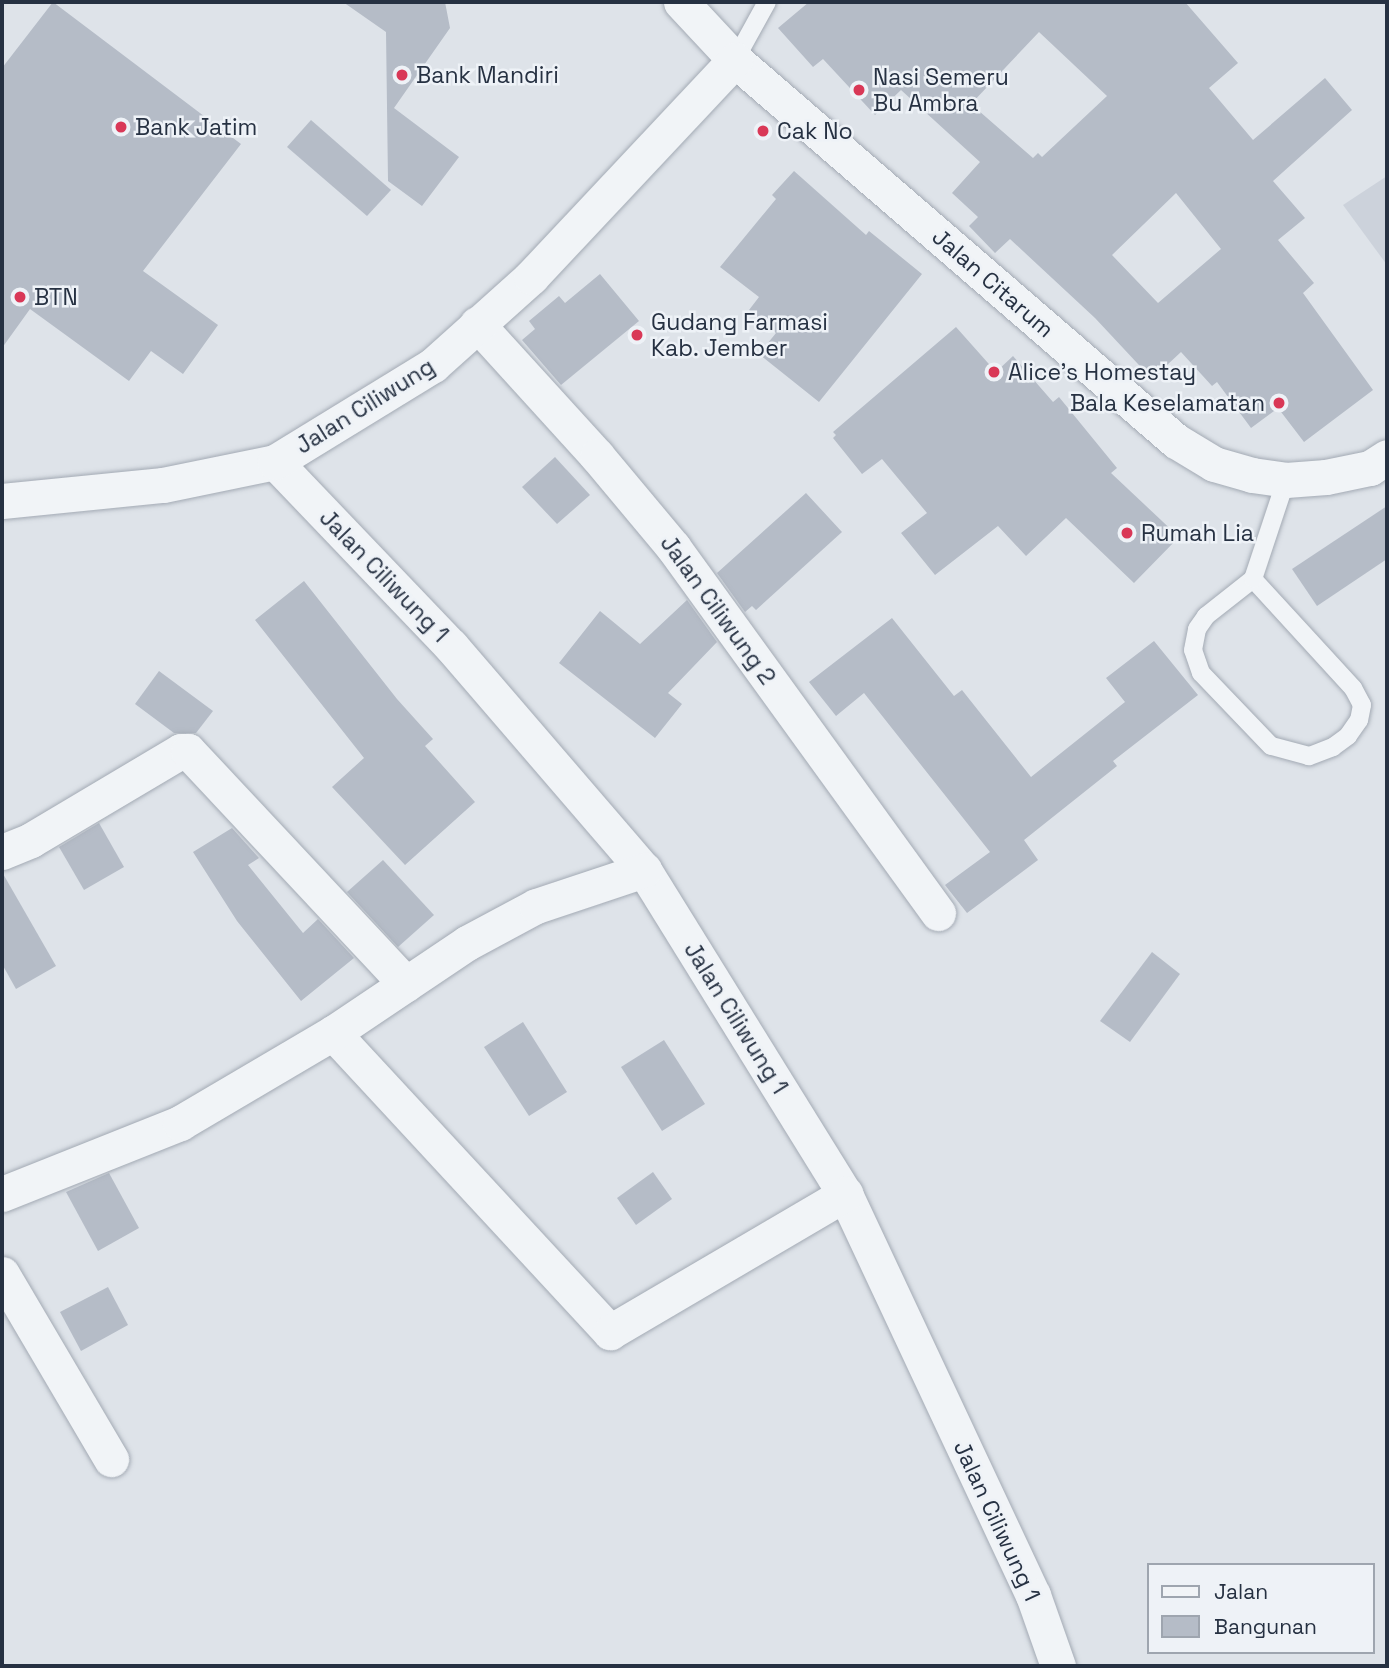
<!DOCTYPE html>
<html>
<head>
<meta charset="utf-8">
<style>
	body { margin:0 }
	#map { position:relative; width:1389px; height:1668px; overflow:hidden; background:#dee3e9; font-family:"Space Grotesk",sans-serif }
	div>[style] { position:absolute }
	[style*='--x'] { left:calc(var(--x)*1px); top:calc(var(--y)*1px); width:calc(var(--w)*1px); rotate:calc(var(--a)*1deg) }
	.built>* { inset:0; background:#ccd2db }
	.building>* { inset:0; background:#b5bcc7 }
	.roads { filter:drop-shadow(0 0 2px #a3aab4) drop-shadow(0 0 2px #a3aab4) }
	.lane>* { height:18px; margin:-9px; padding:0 9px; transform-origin:9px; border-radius:9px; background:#f1f4f7 }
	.street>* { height:35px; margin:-17.5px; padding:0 17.5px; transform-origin:17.5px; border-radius:17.5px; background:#f1f4f7 }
	.dots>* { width:19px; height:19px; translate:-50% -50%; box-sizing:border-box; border:4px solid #eef2f7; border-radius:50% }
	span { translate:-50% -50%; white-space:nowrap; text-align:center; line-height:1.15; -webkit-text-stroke:5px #eef2f7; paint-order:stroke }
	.poi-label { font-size:23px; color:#263142 }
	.left { translate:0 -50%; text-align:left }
	.right { translate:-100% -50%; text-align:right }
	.street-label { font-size:23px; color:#263142 }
	.frame { position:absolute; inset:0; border:4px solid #263142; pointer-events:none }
	.legend { position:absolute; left:1147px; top:1563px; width:228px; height:91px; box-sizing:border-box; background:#eef2f7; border:2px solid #9ea5af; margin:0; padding:9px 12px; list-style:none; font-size:21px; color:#263142 }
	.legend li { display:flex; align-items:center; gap:14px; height:35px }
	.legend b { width:35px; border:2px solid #9ea5af }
</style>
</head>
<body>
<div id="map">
	<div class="built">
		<i style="clip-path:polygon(1387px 176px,1387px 265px,1343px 205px)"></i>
	</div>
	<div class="building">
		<i style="clip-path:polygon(53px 2px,241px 144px,143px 271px,218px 325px,183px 374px,151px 351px,129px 381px,30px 309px,2px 348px,2px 68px)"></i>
		<i style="clip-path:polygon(343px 2px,445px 2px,450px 28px,394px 108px,459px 157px,422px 206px,388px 181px,386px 32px)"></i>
		<i style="clip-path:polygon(evenodd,809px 2px,1185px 2px,1238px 63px,1209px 88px,1253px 140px,1325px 78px,1352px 110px,1273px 181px,1305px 218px,1278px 240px,1314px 283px,1303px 293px,1373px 390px,1304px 442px,1278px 408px,1251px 428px,1217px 382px,1212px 386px,1181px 352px,1152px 379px,1095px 318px,1010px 239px,995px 253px,969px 226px,978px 217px,952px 193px,980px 162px,901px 90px,875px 115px,823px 59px,813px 67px,778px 28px,809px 2px,1039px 32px,1107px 96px,1042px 157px,1038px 153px,1033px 158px,971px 104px,1039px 32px,809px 2px,1176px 193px,1221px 249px,1158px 303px,1112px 255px,1176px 193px)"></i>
		<i style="clip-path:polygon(311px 120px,391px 190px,367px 216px,287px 147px)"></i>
		<i style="clip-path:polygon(794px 171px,866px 235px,869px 231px,922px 274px,819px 402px,759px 354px,776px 333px,749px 310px,759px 297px,720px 267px,776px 199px,772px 195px)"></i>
		<i style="clip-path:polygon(600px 274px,639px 321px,561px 385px,522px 340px,535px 329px,529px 321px,559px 296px,565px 303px)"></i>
		<i style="clip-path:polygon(956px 327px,996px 372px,1013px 356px,1053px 402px,1059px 397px,1117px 468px,1111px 473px,1179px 537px,1134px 583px,1066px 518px,1026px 556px,998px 526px,935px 575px,901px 533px,927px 513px,882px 459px,862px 474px,833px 438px,836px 435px,833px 432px)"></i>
		<i style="clip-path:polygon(555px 457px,590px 495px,557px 524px,522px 487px)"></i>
		<i style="clip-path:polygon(806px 493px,842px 532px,756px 610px,752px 606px,745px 612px,717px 573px)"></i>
		<i style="clip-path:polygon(1387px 506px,1387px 559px,1317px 606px,1292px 569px)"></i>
		<i style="clip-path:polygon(304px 581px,397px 699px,433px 739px,425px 746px,475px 802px,405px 865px,332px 787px,364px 758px,255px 620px)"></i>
		<i style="clip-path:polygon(687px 600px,717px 642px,668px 693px,682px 704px,655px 738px,559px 663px,600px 611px,640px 644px)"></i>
		<i style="clip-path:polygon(892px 618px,954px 696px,962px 690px,1031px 777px,1125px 702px,1106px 678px,1154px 641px,1198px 695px,1113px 761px,1117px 766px,1024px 840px,1038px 860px,967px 913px,945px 885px,990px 852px,864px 693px,836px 716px,809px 682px)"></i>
		<i style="clip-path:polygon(159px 671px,213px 711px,196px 733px,174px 733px,135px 704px)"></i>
		<i style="clip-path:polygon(99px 823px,124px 867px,84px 890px,59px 847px)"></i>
		<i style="clip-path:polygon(232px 828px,259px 858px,248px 865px,303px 933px,318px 919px,354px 958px,301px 1001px,237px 921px,193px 852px)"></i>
		<i style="clip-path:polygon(383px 860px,434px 915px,398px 947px,347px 892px)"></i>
		<i style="clip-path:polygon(2px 872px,56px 966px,16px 989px,2px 964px)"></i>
		<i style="clip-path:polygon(1152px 952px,1180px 974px,1130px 1042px,1100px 1021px)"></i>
		<i style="clip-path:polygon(523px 1022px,567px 1092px,529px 1116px,484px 1047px)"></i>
		<i style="clip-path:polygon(664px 1040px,705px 1104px,662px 1131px,621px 1067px)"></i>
		<i style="clip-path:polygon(653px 1172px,672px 1199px,636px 1225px,617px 1198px)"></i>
		<i style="clip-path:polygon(109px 1173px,139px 1228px,98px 1251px,66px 1192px)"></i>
		<i style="clip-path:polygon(108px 1287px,128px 1325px,81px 1351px,60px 1312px)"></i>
	</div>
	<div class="roads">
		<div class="lane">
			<i style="--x:735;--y:60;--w:66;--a:-61.1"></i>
			<i style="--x:1253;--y:579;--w:148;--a:47.5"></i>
			<i style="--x:1353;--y:688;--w:19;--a:62"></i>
			<i style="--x:1362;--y:705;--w:15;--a:101"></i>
			<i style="--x:1359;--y:720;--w:19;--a:125"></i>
			<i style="--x:1348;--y:736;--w:19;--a:144"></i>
			<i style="--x:1333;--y:747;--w:26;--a:159"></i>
			<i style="--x:1309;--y:756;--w:39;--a:-165"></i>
			<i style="--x:1271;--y:746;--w:101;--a:-133.8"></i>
			<i style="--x:1201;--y:673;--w:24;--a:-109"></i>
			<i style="--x:1193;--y:650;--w:21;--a:-79"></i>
			<i style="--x:1197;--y:629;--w:16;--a:-55"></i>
			<i style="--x:1206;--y:616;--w:60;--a:-38.2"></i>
			<i style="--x:1253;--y:579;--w:104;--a:-71.6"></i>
		</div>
		<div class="street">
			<i style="--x:681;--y:2;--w:79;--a:47"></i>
			<i style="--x:735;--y:60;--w:583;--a:40.83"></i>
			<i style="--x:1176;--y:441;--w:44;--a:31.2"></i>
			<i style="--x:1214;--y:464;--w:40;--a:16"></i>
			<i style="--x:1252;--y:475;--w:34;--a:8"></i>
			<i style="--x:1286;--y:480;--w:40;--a:-4.3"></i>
			<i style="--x:1326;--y:477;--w:45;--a:-11.6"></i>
			<i style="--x:1370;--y:468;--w:20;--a:-33"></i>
			<i style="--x:477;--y:324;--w:178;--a:47.7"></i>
			<i style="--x:597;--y:456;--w:119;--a:50.1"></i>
			<i style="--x:673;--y:547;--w:452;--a:54.1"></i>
			<i style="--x:275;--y:462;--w:255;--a:46.3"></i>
			<i style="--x:451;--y:646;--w:296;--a:49.3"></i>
			<i style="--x:644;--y:870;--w:381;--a:58.2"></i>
			<i style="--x:845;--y:1194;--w:443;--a:64.9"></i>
			<i style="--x:1033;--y:1595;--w:75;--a:70.6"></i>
			<i style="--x:2;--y:501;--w:162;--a:-5.7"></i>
			<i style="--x:163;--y:485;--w:114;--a:-11.6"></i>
			<i style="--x:275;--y:462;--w:185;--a:-31.5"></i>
			<i style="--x:433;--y:365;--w:132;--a:-41.9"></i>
			<i style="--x:531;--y:277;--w:298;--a:-46.8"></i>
			<i style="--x:2;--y:852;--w:31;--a:-22"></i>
			<i style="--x:31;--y:840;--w:174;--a:-30.7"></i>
			<i style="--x:181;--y:751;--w:7;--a:0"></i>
			<i style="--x:188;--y:751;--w:319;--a:46.9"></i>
			<i style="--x:333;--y:1033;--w:408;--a:47.2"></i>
			<i style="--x:610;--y:1332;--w:273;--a:-30.4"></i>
			<i style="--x:2;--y:1194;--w:192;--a:-21.7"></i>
			<i style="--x:180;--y:1123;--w:178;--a:-30.5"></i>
			<i style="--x:333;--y:1033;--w:161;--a:-33.9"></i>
			<i style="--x:467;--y:943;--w:78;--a:-28.2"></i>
			<i style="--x:536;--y:906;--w:114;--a:-18.4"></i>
			<i style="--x:2;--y:1274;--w:215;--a:59.5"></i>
		</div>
	</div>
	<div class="dots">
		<i style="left:402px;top:75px;background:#d93857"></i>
		<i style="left:859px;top:90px;background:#d93857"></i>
		<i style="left:121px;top:127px;background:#d93857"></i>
		<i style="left:763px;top:131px;background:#d93857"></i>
		<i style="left:20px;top:297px;background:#d93857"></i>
		<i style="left:637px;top:335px;background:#d93857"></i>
		<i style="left:994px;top:372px;background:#d93857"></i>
		<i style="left:1279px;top:403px;background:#d93857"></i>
		<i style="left:1127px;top:533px;background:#d93857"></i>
	</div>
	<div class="poi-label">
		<span class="left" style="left:416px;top:75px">Bank Mandiri</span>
		<span class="left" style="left:873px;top:90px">Nasi Semeru<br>Bu Ambra</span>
		<span class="left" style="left:135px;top:127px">Bank Jatim</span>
		<span class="left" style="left:777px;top:131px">Cak No</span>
		<span class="left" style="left:34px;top:297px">BTN</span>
		<span class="left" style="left:651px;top:335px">Gudang Farmasi<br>Kab. Jember</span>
		<span class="left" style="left:1008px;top:372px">Alice's Homestay</span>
		<span class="right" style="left:1265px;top:403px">Bala Keselamatan</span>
		<span class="left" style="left:1141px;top:533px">Rumah Lia</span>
	</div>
	<div class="street-label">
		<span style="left:993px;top:283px;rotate:41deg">Jalan Citarum</span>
		<span style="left:365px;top:406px;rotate:-32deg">Jalan Ciliwung</span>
		<span style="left:384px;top:576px;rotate:46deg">Jalan Ciliwung 1</span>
		<span style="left:718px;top:610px;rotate:54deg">Jalan Ciliwung 2</span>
		<span style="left:736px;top:1018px;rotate:58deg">Jalan Ciliwung 1</span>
		<span style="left:997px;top:1521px;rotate:65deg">Jalan Ciliwung 1</span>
	</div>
	<div class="frame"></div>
	<ul class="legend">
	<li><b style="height:9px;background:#f1f4f7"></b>Jalan</li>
	<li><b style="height:19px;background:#b5bcc7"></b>Bangunan</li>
	</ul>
</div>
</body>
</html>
